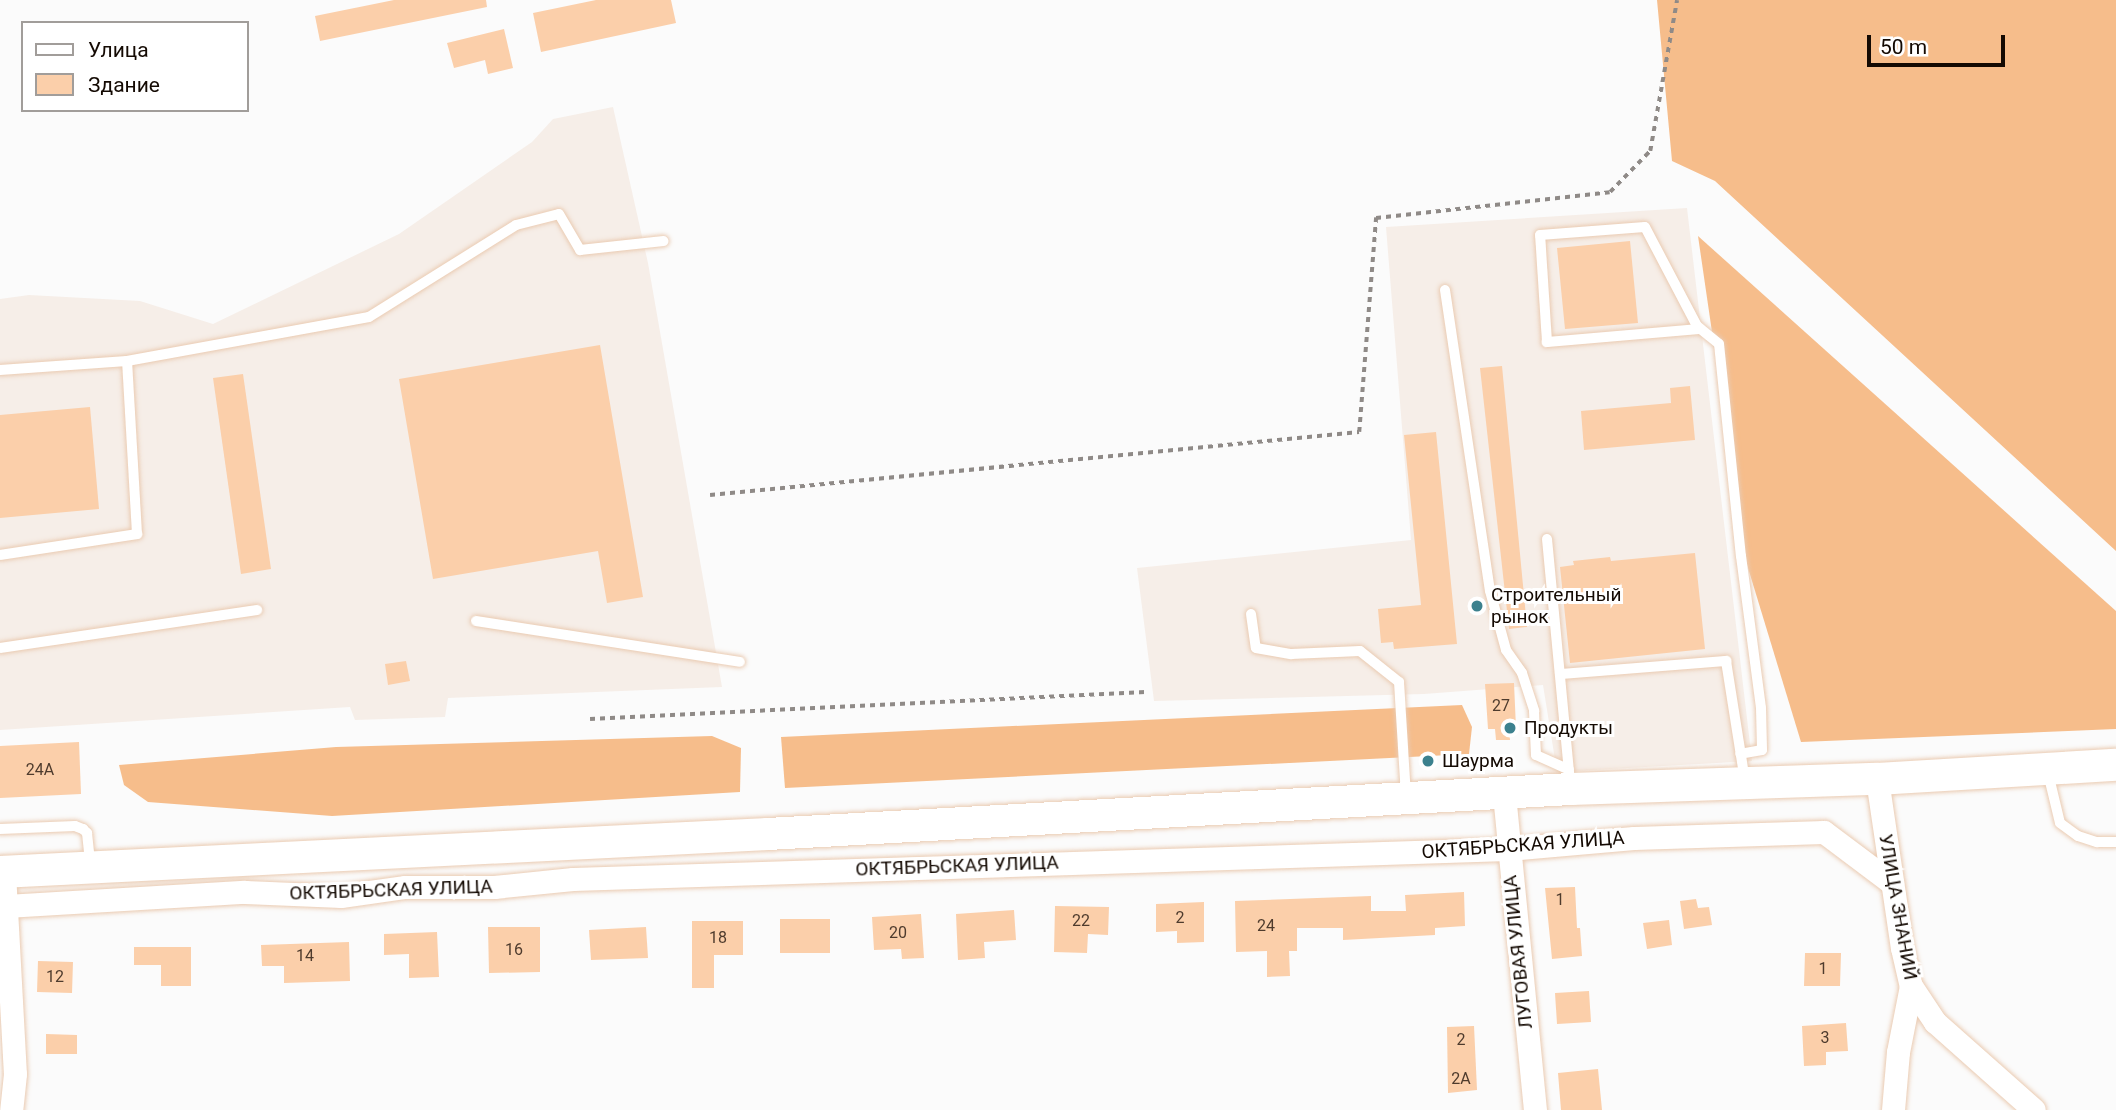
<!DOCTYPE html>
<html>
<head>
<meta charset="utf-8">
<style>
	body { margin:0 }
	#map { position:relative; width:2116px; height:1110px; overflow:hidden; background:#fbfbfb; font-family:Roboto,sans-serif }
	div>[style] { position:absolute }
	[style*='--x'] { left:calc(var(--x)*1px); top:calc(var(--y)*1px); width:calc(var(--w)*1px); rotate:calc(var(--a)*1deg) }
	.built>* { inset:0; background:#f6eee8 }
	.forest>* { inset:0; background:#f6bd8b }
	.building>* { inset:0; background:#fbcfaa }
	.path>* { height:3.5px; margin-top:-1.75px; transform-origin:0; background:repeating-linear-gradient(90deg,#8f8a87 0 5px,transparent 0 10px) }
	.roads { filter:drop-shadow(0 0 2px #eacbb2) drop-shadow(0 0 2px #eacbb2) }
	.lane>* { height:10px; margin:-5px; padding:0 5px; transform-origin:5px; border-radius:5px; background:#fff }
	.street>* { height:23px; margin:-11.5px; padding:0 11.5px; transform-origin:11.5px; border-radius:11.5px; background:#fff }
	.secondary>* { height:32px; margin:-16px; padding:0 16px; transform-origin:16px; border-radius:16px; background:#fff }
	.dots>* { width:19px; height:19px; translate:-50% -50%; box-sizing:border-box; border:4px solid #fff; border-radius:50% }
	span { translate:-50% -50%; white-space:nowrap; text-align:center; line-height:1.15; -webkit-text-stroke:6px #fff; paint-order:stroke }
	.number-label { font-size:16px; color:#4e3b2d }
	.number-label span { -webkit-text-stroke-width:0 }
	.poi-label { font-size:19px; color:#140a03 }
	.left { translate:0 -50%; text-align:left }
	.street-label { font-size:19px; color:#140a03 }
	.legend { position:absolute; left:21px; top:21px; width:228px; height:91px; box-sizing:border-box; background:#fff; border:2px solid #a19d9a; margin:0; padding:9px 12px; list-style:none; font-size:21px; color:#140a03 }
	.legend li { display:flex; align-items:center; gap:14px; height:35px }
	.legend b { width:35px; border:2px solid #a19d9a }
	.scale { position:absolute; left:1867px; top:35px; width:138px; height:32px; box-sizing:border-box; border:4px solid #140a03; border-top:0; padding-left:9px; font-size:21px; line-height:24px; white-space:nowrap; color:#140a03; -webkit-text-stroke:5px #fff; paint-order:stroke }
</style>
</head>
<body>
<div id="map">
	<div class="built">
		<i style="clip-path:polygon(613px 107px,648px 263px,722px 687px,448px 698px,445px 717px,355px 720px,350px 707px,0 730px,0 299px,29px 295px,140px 301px,213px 324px,399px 234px,532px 142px,553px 119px)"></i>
		<i style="clip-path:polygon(1687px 208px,1752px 761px,1557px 772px,1543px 685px,1424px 694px,1154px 701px,1137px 568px,1411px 540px,1386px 227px)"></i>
	</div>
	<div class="forest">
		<i style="clip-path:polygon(1657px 0,2116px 0,2116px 551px,1715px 181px,1672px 161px)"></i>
		<i style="clip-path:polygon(1698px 236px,2116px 611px,2116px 729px,1801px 742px,1745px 558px)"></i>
		<i style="clip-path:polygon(1462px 705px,1472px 727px,1469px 754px,785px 788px,781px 737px)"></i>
		<i style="clip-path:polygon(712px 736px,741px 748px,740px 792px,332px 816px,148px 802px,124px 785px,119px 765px,336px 747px)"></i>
	</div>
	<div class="building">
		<i style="clip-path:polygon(394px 0,486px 0,487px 7px,320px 41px,315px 16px)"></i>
		<i style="clip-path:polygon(596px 0,671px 0,676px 23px,541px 52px,533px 13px)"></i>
		<i style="clip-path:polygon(504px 29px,513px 68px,488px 74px,485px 60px,454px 68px,447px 43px)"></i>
		<i style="clip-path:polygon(1630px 241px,1638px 323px,1565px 329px,1557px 248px)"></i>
		<i style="clip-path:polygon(600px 345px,643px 597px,607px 603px,598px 551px,433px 579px,399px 379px)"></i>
		<i style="clip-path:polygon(1502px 366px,1527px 627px,1509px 629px,1480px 368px)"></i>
		<i style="clip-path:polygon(243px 374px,271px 569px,241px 574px,213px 378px)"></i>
		<i style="clip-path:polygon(1690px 386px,1695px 440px,1584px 450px,1581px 411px,1671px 403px,1670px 388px)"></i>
		<i style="clip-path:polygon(90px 407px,99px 509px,0 518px,0 415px)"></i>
		<i style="clip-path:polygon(1436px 432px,1457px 644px,1394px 649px,1393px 642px,1381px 643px,1378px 609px,1421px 605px,1404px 435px)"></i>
		<i style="clip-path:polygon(1695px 553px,1705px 649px,1570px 663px,1560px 567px,1574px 565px,1573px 561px,1610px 557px,1611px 561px)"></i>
		<i style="clip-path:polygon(406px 661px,410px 681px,388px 685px,385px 664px)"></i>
		<i style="clip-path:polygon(1514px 683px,1516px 728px,1509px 728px,1510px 740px,1496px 740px,1495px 729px,1488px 729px,1485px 684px)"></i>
		<i style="clip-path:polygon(79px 742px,81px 794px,0 798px,0 746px)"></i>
		<i style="clip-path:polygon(1575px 887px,1577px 928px,1580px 928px,1582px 956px,1552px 959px,1545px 888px)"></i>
		<i style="clip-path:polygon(1464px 892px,1465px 926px,1435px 928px,1435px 935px,1343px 940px,1343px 928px,1297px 928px,1297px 951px,1289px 951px,1290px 976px,1267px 977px,1267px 951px,1236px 952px,1235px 901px,1371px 896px,1371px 911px,1406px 911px,1405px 895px)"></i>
		<i style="clip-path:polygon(1696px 899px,1698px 908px,1709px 907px,1712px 925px,1684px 929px,1680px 901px)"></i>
		<i style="clip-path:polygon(1204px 902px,1204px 942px,1177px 943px,1177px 931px,1156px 932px,1156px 904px)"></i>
		<i style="clip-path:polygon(1055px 906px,1109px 907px,1108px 935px,1088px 934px,1087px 953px,1054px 952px)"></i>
		<i style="clip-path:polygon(1014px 910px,1016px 940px,984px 942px,985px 958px,958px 960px,956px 914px)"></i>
		<i style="clip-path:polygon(921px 914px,924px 958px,902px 959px,901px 949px,874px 950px,872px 917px)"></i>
		<i style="clip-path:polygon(780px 919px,830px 919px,830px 953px,780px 953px)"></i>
		<i style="clip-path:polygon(1669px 920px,1672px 945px,1647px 949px,1643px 923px)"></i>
		<i style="clip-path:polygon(692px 921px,743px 921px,743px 955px,714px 955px,714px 988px,692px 988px)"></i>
		<i style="clip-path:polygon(488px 927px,540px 927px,540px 972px,489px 973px)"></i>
		<i style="clip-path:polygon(646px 927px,648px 958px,591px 960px,589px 930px)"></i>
		<i style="clip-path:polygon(437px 932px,439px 977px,409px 978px,409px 954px,384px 955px,384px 934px)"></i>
		<i style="clip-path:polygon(349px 942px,350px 981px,284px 983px,284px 966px,262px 966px,261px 945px)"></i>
		<i style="clip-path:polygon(134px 947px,191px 947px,191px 986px,161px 986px,161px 965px,134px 965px)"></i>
		<i style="clip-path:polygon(1805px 953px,1841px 953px,1840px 986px,1804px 986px)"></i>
		<i style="clip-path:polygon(38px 961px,73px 962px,72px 993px,37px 992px)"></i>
		<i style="clip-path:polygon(1589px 991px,1591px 1022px,1557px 1024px,1555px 993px)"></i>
		<i style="clip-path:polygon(1846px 1023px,1848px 1051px,1826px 1052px,1826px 1065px,1804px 1066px,1802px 1026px)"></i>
		<i style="clip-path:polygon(1474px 1026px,1477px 1090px,1448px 1093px,1447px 1027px)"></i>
		<i style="clip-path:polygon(46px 1034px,77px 1035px,77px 1054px,46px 1054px)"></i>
		<i style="clip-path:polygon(1598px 1069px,1602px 1110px,1561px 1110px,1558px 1073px)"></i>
	</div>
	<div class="path">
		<i style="--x:710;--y:495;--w:652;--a:-5.54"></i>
		<i style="--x:1359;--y:432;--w:215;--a:-85.5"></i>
		<i style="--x:1376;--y:218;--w:235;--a:-6.3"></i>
		<i style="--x:1610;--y:192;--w:57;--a:-45.7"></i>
		<i style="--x:1650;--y:151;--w:153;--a:-79.9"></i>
		<i style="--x:590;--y:719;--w:556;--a:-2.79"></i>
	</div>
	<div class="roads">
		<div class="lane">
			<i style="--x:1445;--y:290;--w:304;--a:81.5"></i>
			<i style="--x:1490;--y:591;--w:61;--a:74.8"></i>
			<i style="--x:1506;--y:650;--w:28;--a:55"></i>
			<i style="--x:1522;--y:673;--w:40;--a:72"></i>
			<i style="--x:1534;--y:711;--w:44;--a:87.4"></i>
			<i style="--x:1536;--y:755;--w:36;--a:24"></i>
			<i style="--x:1700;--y:329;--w:154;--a:175.1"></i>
			<i style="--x:1547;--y:342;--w:107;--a:-93.7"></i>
			<i style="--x:1540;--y:235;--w:105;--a:-4.4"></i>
			<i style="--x:1645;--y:227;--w:112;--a:62.3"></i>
			<i style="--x:1697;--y:326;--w:28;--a:39"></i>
			<i style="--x:1719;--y:344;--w:213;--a:84.1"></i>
			<i style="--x:1741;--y:556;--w:153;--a:82.5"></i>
			<i style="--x:1761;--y:708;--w:42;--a:88.6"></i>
			<i style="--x:1762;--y:750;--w:22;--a:170"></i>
			<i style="--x:0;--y:370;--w:127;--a:-4.1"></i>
			<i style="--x:127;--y:361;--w:246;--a:-10.3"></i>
			<i style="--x:369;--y:317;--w:173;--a:-32"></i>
			<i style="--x:516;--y:225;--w:44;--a:-14.3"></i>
			<i style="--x:559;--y:214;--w:42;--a:59.7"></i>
			<i style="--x:580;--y:250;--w:84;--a:-6.1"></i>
			<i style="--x:1547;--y:539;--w:235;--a:84.6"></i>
			<i style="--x:0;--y:555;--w:139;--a:-8.7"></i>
			<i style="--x:137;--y:534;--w:173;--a:-93.3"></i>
			<i style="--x:1251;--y:614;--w:34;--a:82"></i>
			<i style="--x:1256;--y:648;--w:36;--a:10"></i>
			<i style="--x:1291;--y:654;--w:69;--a:-2.5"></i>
			<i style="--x:1360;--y:651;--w:50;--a:38.5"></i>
			<i style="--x:1399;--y:682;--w:114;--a:86.5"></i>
			<i style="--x:476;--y:621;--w:267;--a:8.8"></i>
			<i style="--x:0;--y:648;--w:260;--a:-8.4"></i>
			<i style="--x:1560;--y:674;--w:167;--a:-4.5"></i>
			<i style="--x:1726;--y:661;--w:121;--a:81"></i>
			<i style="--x:2048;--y:773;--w:51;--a:76.5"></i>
			<i style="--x:2060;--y:823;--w:22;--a:36"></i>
			<i style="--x:2078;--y:836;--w:20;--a:18"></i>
			<i style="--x:2097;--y:842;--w:19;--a:0"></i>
			<i style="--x:0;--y:829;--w:75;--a:-2.3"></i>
			<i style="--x:75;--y:826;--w:9;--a:21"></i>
			<i style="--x:83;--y:829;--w:6;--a:45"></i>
			<i style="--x:87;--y:833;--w:31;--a:84"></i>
		</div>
		<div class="street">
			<i style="--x:1877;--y:779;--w:171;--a:81.6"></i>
			<i style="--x:1902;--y:948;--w:39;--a:77"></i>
			<i style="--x:1911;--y:986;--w:43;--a:56.3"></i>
			<i style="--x:1935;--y:1022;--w:132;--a:41.6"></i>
			<i style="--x:1504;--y:794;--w:318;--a:84.4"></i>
			<i style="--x:4;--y:872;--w:202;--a:86.9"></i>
			<i style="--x:15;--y:1074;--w:36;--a:96"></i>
			<i style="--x:6;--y:906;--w:239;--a:-3.4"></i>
			<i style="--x:245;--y:892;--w:96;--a:2.4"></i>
			<i style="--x:341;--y:896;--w:65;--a:-8"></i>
			<i style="--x:405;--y:887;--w:89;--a:0"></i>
			<i style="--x:494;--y:887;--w:79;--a:-5.8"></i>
			<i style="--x:573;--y:879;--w:935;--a:-1.84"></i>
			<i style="--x:1508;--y:849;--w:126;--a:-5"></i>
			<i style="--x:1634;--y:838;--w:190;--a:-1.8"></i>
			<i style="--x:1824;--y:832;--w:85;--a:36.9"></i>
			<i style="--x:1893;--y:1110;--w:58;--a:-85.1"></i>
			<i style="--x:1898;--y:1052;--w:67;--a:-78.9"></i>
		</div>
		<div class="secondary">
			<i style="--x:0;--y:872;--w:769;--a:-2.83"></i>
			<i style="--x:768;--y:834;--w:804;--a:-3.21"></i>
			<i style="--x:1571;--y:789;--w:306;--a:-1.9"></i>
			<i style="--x:1877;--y:779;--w:239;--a:-3.4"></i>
		</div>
	</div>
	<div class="dots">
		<i style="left:1477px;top:606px;background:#3c818e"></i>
		<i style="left:1510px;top:728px;background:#3c818e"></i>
		<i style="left:1428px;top:761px;background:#3c818e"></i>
	</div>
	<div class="number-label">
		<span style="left:1501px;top:706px">27</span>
		<span style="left:40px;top:770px">24А</span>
		<span style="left:1560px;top:900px">1</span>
		<span style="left:1180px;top:918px">2</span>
		<span style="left:1081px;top:921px">22</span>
		<span style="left:1266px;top:926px">24</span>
		<span style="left:898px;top:933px">20</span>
		<span style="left:718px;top:938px">18</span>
		<span style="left:514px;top:950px">16</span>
		<span style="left:305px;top:956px">14</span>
		<span style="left:1823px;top:969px">1</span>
		<span style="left:55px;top:977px">12</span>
		<span style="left:1825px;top:1038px">3</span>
		<span style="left:1461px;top:1040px">2</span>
		<span style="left:1461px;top:1079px">2А</span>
	</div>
	<div class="poi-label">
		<span class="left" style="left:1491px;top:606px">Строительный<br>рынок</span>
		<span class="left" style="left:1524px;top:728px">Продукты</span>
		<span class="left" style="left:1442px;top:761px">Шаурма</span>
	</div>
	<div class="street-label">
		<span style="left:1523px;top:845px;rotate:-4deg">ОКТЯБРЬСКАЯ УЛИЦА</span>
		<span style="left:957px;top:866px;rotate:-2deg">ОКТЯБРЬСКАЯ УЛИЦА</span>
		<span style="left:391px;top:890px;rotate:-2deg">ОКТЯБРЬСКАЯ УЛИЦА</span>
		<span style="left:1898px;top:907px;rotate:80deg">УЛИЦА ЗНАНИЙ</span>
		<span style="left:1518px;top:952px;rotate:-96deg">ЛУГОВАЯ УЛИЦА</span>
	</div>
	<ul class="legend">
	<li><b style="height:9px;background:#fff"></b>Улица</li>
	<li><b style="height:19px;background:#fbcfaa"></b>Здание</li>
	</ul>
	<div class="scale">50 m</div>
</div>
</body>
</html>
